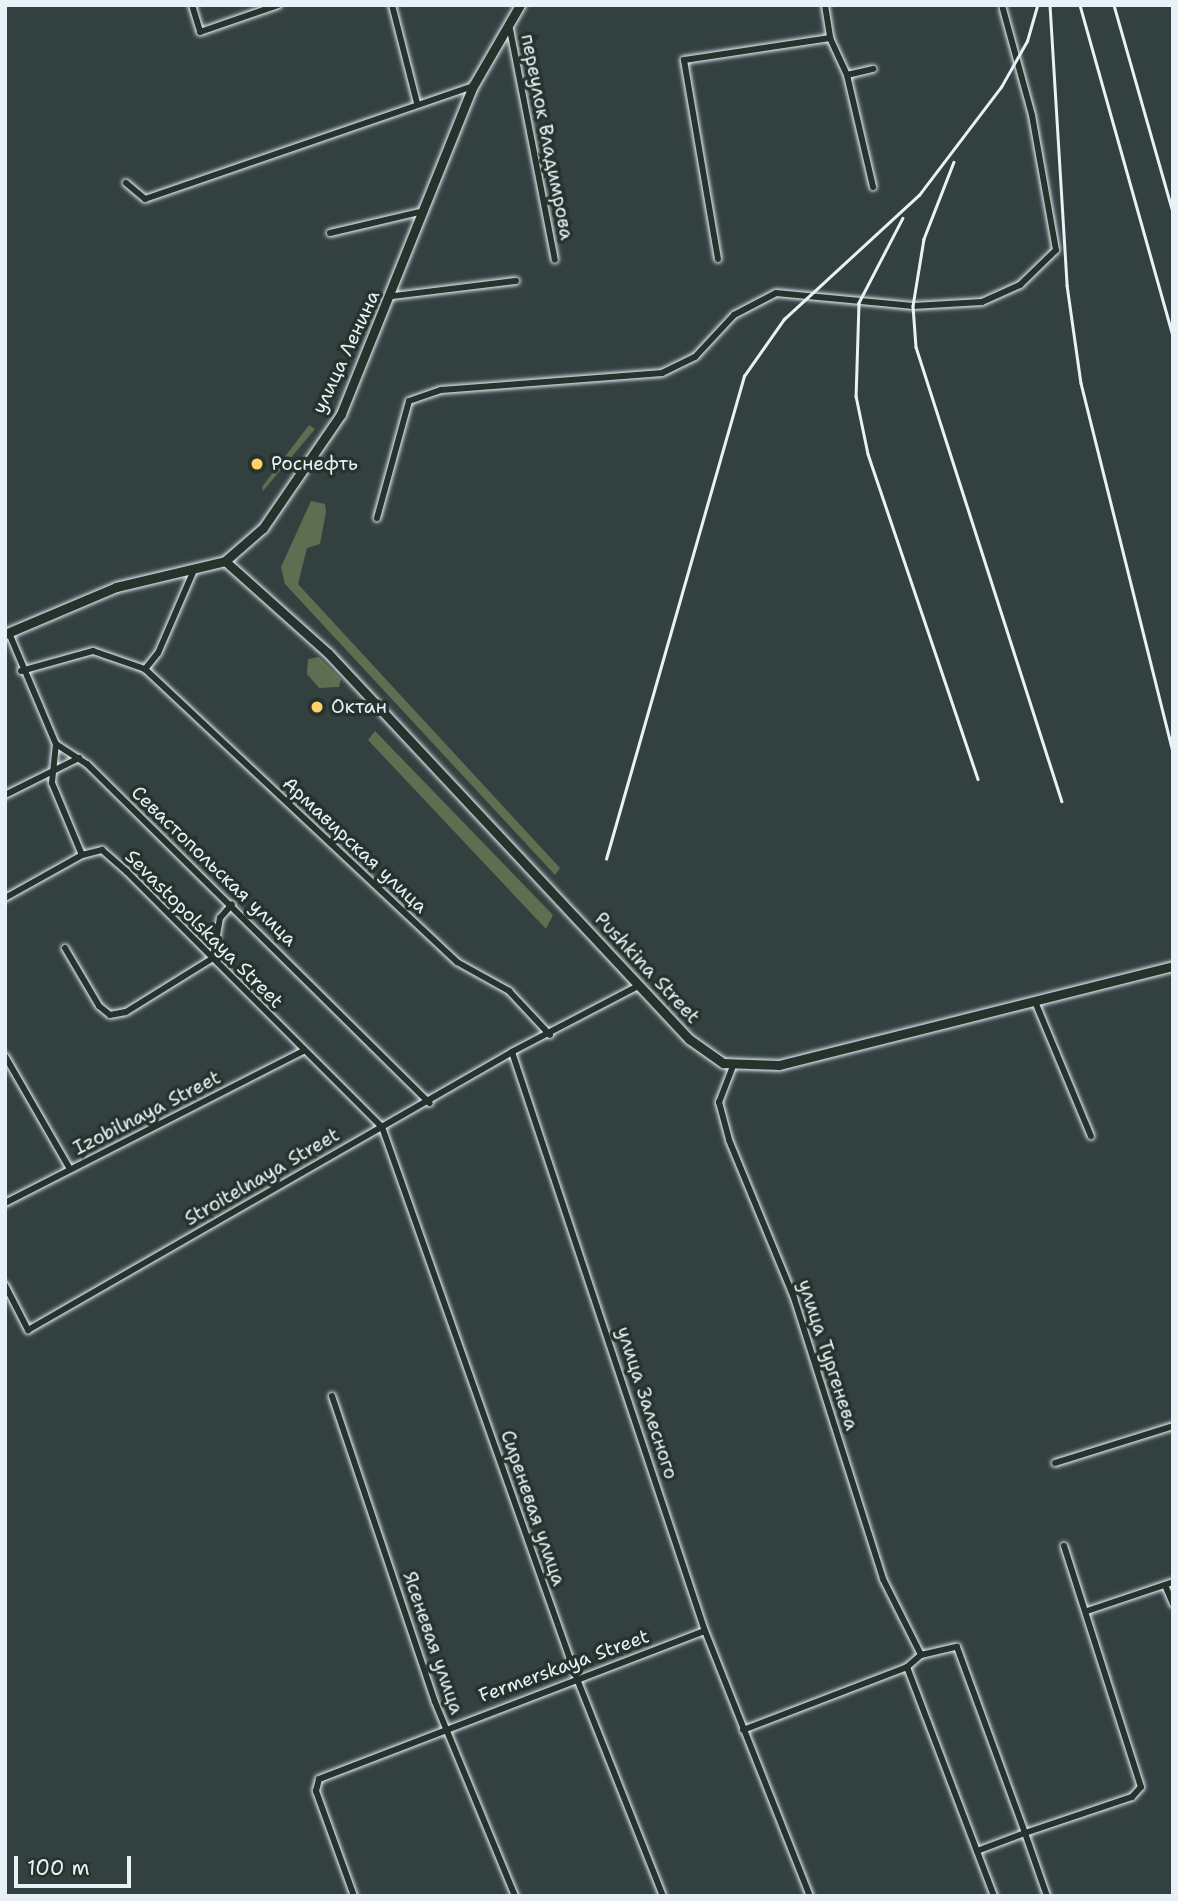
<!DOCTYPE html>
<html>
<head>
<meta charset="utf-8">
<style>
	body { margin:0 }
	#map { position:relative; width:1178px; height:1901px; overflow:hidden; background:#334040; font-family:"Shantell Sans",sans-serif }
	div>[style] { position:absolute }
	[style*='--x'] { left:calc(var(--x)*1px); top:calc(var(--y)*1px); width:calc(var(--w)*1px); rotate:calc(var(--a)*1deg) }
	.green>* { inset:0; background:#5e6e50 }
	.roads { filter:drop-shadow(0 0 2px #e8f1f8) drop-shadow(0 0 2px #e8f1f8) }
	.minor>* { height:6px; margin:-3px; padding:0 3px; transform-origin:3px; border-radius:3px; background:#26332d }
	.secondary>* { height:9px; margin:-4.5px; padding:0 4.5px; transform-origin:4.5px; border-radius:4.5px; background:#26332d }
	.rail>* { height:2.5px; margin:-1.25px; padding:0 1.25px; transform-origin:1.25px; border-radius:1.25px; background:#e8f1f8 }
	.dots>* { width:19px; height:19px; translate:-50% -50%; box-sizing:border-box; border:4px solid #26332d; border-radius:50% }
	span { translate:-50% -50%; white-space:nowrap; text-align:center; line-height:1.15; -webkit-text-stroke:7px #26332d; paint-order:stroke }
	.street-label { font-size:19px; color:#e8f1f8 }
	.poi-label { font-size:19px; color:#e8f1f8 }
	.left { translate:0 -50%; text-align:left }
	.frame { position:absolute; inset:0; border:7px solid #e8f1f8; pointer-events:none }
	.scale { position:absolute; left:14px; top:1856px; width:117px; height:32px; box-sizing:border-box; border:4px solid #e8f1f8; border-top:0; padding-left:9px; font-size:21px; line-height:24px; white-space:nowrap; color:#e8f1f8; -webkit-text-stroke:5px #26332d; paint-order:stroke }
</style>
</head>
<body>
<div id="map">
	<div class="green">
		<i style="clip-path:polygon(309px 425px,315px 429px,263px 491px,262px 487px)"></i>
		<i style="clip-path:polygon(311px 501px,325px 504px,326px 512px,320px 544px,307px 548px,298px 584px,560px 868px,555px 875px,285px 584px,281px 567px)"></i>
		<i style="clip-path:polygon(319px 657px,341px 679px,339px 687px,319px 688px,307px 674px,308px 659px)"></i>
		<i style="clip-path:polygon(375px 731px,553px 915px,546px 929px,368px 740px)"></i>
	</div>
	<div class="roads">
		<div class="minor">
			<i style="--x:192;--y:5;--w:28;--a:73"></i>
			<i style="--x:200;--y:32;--w:83;--a:-19.1"></i>
			<i style="--x:392;--y:5;--w:101;--a:75.7"></i>
			<i style="--x:825;--y:5;--w:33;--a:81"></i>
			<i style="--x:830;--y:38;--w:41;--a:65.3"></i>
			<i style="--x:847;--y:75;--w:27;--a:-13"></i>
			<i style="--x:509;--y:24;--w:240;--a:79"></i>
			<i style="--x:847;--y:75;--w:115;--a:76.9"></i>
			<i style="--x:126;--y:183;--w:25;--a:40"></i>
			<i style="--x:145;--y:199;--w:347;--a:-19"></i>
			<i style="--x:330;--y:233;--w:97;--a:-13.2"></i>
			<i style="--x:718;--y:259;--w:202;--a:-99.7"></i>
			<i style="--x:684;--y:60;--w:148;--a:-8.6"></i>
			<i style="--x:393;--y:296;--w:124;--a:-7"></i>
			<i style="--x:377;--y:518;--w:121;--a:-74.7"></i>
			<i style="--x:409;--y:401;--w:34;--a:-19"></i>
			<i style="--x:441;--y:390;--w:222;--a:-4.4"></i>
			<i style="--x:662;--y:373;--w:37;--a:-26"></i>
			<i style="--x:695;--y:357;--w:57;--a:-47.1"></i>
			<i style="--x:734;--y:315;--w:47;--a:-27.6"></i>
			<i style="--x:776;--y:293;--w:138;--a:5.4"></i>
			<i style="--x:913;--y:306;--w:69;--a:-3.3"></i>
			<i style="--x:982;--y:302;--w:42;--a:-24.1"></i>
			<i style="--x:1020;--y:285;--w:50;--a:-44.2"></i>
			<i style="--x:1056;--y:250;--w:137;--a:-100.1"></i>
			<i style="--x:1032;--y:115;--w:110;--a:-105.3"></i>
			<i style="--x:194;--y:570;--w:90;--a:113.4"></i>
			<i style="--x:158;--y:653;--w:21;--a:129"></i>
			<i style="--x:145;--y:669;--w:428;--a:43.2"></i>
			<i style="--x:457;--y:962;--w:60;--a:29.1"></i>
			<i style="--x:509;--y:991;--w:60;--a:47"></i>
			<i style="--x:9;--y:633;--w:121;--a:67.1"></i>
			<i style="--x:56;--y:744;--w:37;--a:33"></i>
			<i style="--x:87;--y:764;--w:482;--a:44.7"></i>
			<i style="--x:21;--y:671;--w:75;--a:-15.5"></i>
			<i style="--x:93;--y:651;--w:55;--a:19.1"></i>
			<i style="--x:56;--y:744;--w:39;--a:96"></i>
			<i style="--x:52;--y:783;--w:78;--a:67.4"></i>
			<i style="--x:82;--y:855;--w:21;--a:-14"></i>
			<i style="--x:102;--y:850;--w:33;--a:41"></i>
			<i style="--x:127;--y:872;--w:361;--a:45"></i>
			<i style="--x:382;--y:1127;--w:585;--a:70.54"></i>
			<i style="--x:577;--y:1679;--w:233;--a:68.4"></i>
			<i style="--x:5;--y:795;--w:83;--a:-26.6"></i>
			<i style="--x:5;--y:898;--w:88;--a:-29.2"></i>
			<i style="--x:65;--y:948;--w:67;--a:59.6"></i>
			<i style="--x:99;--y:1006;--w:14;--a:39"></i>
			<i style="--x:110;--y:1015;--w:16;--a:-11"></i>
			<i style="--x:126;--y:1012;--w:102;--a:-31.8"></i>
			<i style="--x:213;--y:958;--w:41;--a:-80.1"></i>
			<i style="--x:220;--y:918;--w:18;--a:-49"></i>
			<i style="--x:640;--y:985;--w:144;--a:152.4"></i>
			<i style="--x:512;--y:1052;--w:610;--a:71.57"></i>
			<i style="--x:705;--y:1631;--w:285;--a:68.4"></i>
			<i style="--x:1036;--y:1004;--w:143;--a:67.4"></i>
			<i style="--x:5;--y:1056;--w:130;--a:60.1"></i>
			<i style="--x:733;--y:1066;--w:39;--a:111"></i>
			<i style="--x:719;--y:1102;--w:39;--a:75"></i>
			<i style="--x:729;--y:1140;--w:171;--a:67.6"></i>
			<i style="--x:794;--y:1298;--w:295;--a:72.4"></i>
			<i style="--x:883;--y:1579;--w:85;--a:63.4"></i>
			<i style="--x:5;--y:1203;--w:335;--a:-27"></i>
			<i style="--x:5;--y:1285;--w:51;--a:62.9"></i>
			<i style="--x:28;--y:1330;--w:558;--a:-29.87"></i>
			<i style="--x:332;--y:1396;--w:323;--a:71.4"></i>
			<i style="--x:435;--y:1702;--w:210;--a:67.6"></i>
			<i style="--x:1055;--y:1463;--w:124;--a:-17.4"></i>
			<i style="--x:1165;--y:1585;--w:21;--a:67"></i>
			<i style="--x:1087;--y:1611;--w:91;--a:-18.6"></i>
			<i style="--x:907;--y:1667;--w:245;--a:69.2"></i>
			<i style="--x:743;--y:1730;--w:176;--a:-21"></i>
			<i style="--x:907;--y:1667;--w:18;--a:-41"></i>
			<i style="--x:921;--y:1655;--w:37;--a:-13"></i>
			<i style="--x:957;--y:1647;--w:198;--a:69.9"></i>
			<i style="--x:1025;--y:1833;--w:113;--a:-18.6"></i>
			<i style="--x:1132;--y:1797;--w:13;--a:-48"></i>
			<i style="--x:1141;--y:1787;--w:253;--a:-107.7"></i>
			<i style="--x:977;--y:1851;--w:51;--a:-20.6"></i>
			<i style="--x:1025;--y:1833;--w:67;--a:70.8"></i>
			<i style="--x:354;--y:1896;--w:112;--a:-109.9"></i>
			<i style="--x:316;--y:1791;--w:12;--a:-76"></i>
			<i style="--x:319;--y:1779;--w:413;--a:-21"></i>
		</div>
		<div class="secondary">
			<i style="--x:225;--y:561;--w:138;--a:41.8"></i>
			<i style="--x:328;--y:653;--w:529;--a:46.92"></i>
			<i style="--x:689;--y:1039;--w:42;--a:35.2"></i>
			<i style="--x:723;--y:1063;--w:56;--a:2"></i>
			<i style="--x:779;--y:1065;--w:406;--a:-14.1"></i>
			<i style="--x:5;--y:634;--w:121;--a:-22.9"></i>
			<i style="--x:116;--y:587;--w:112;--a:-13.4"></i>
			<i style="--x:225;--y:561;--w:50;--a:-41"></i>
			<i style="--x:263;--y:528;--w:138;--a:-55.6"></i>
			<i style="--x:341;--y:414;--w:354;--a:-68.1"></i>
			<i style="--x:473;--y:86;--w:94;--a:-59.9"></i>
		</div>
	</div>
	<div class="rail">
		<i style="--x:1050;--y:5;--w:281;--a:86.5"></i>
		<i style="--x:1067;--y:285;--w:99;--a:81.9"></i>
		<i style="--x:1081;--y:383;--w:379;--a:76"></i>
		<i style="--x:1080;--y:5;--w:343;--a:74.3"></i>
		<i style="--x:1114;--y:5;--w:215;--a:74.1"></i>
		<i style="--x:954;--y:162;--w:83;--a:111.3"></i>
		<i style="--x:924;--y:239;--w:68;--a:99.3"></i>
		<i style="--x:913;--y:306;--w:41;--a:85.8"></i>
		<i style="--x:916;--y:347;--w:477;--a:72.2"></i>
		<i style="--x:903;--y:218;--w:96;--a:117.4"></i>
		<i style="--x:859;--y:303;--w:93;--a:91.8"></i>
		<i style="--x:856;--y:396;--w:59;--a:78.3"></i>
		<i style="--x:868;--y:454;--w:343;--a:71.3"></i>
		<i style="--x:606;--y:859;--w:502;--a:-74.05"></i>
		<i style="--x:744;--y:376;--w:70;--a:-54.9"></i>
		<i style="--x:784;--y:319;--w:183;--a:-42.6"></i>
		<i style="--x:919;--y:195;--w:136;--a:-52.8"></i>
		<i style="--x:1001;--y:87;--w:53;--a:-60.5"></i>
		<i style="--x:1027;--y:41;--w:37;--a:-74"></i>
	</div>
	<div class="dots">
		<i style="left:257px;top:464px;background:#ffd166"></i>
		<i style="left:317px;top:707px;background:#ffd166"></i>
	</div>
	<div class="street-label">
		<span style="left:547px;top:137px;rotate:79deg">переулок Владимрова</span>
		<span style="left:346px;top:352px;rotate:-65deg">улица Ленина</span>
		<span style="left:355px;top:845px;rotate:43deg">Армавирская улица</span>
		<span style="left:214px;top:866px;rotate:44deg">Севастопольская улица</span>
		<span style="left:204px;top:929px;rotate:45deg">Sevastopolskaya Street</span>
		<span style="left:647px;top:968px;rotate:47deg">Pushkina Street</span>
		<span style="left:147px;top:1113px;rotate:-27deg">Izobilnaya Street</span>
		<span style="left:262px;top:1177px;rotate:-30deg">Stroitelnaya Street</span>
		<span style="left:828px;top:1355px;rotate:72deg">улица Тургенева</span>
		<span style="left:647px;top:1403px;rotate:72deg">улица Залесного</span>
		<span style="left:533px;top:1508px;rotate:71deg">Сиреневая улица</span>
		<span style="left:433px;top:1643px;rotate:71deg">Ясеневая улица</span>
		<span style="left:564px;top:1666px;rotate:-20deg">Fermerskaya Street</span>
	</div>
	<div class="poi-label">
		<span class="left" style="left:271px;top:464px">Роснефть</span>
		<span class="left" style="left:331px;top:707px">Октан</span>
	</div>
	<div class="frame"></div>
	<div class="scale">100 m</div>
</div>
</body>
</html>
